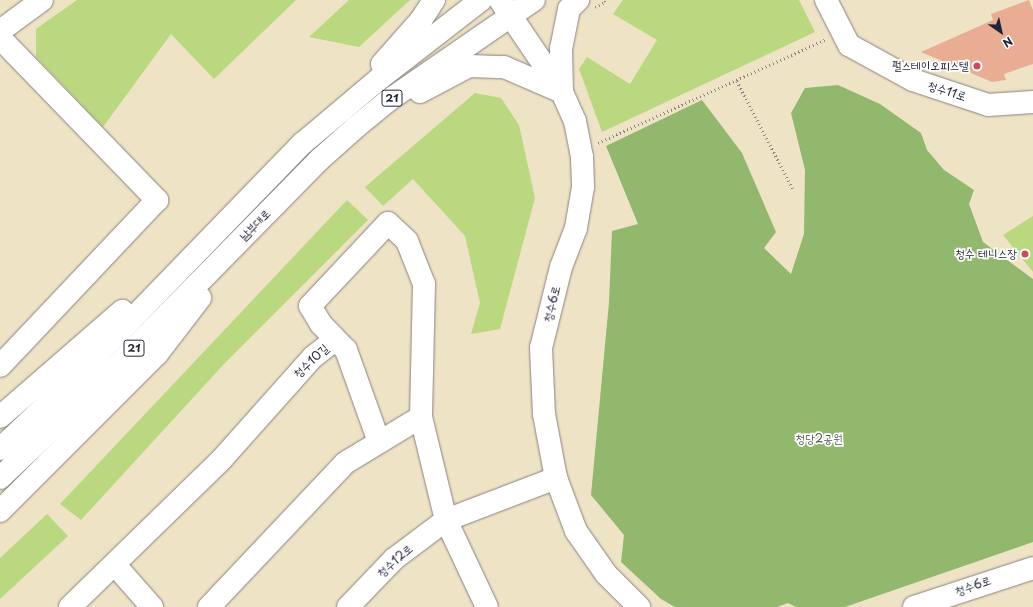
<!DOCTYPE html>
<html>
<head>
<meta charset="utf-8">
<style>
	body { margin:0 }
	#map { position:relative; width:1033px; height:607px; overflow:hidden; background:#efe3c6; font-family:"Playpen Sans","Poor Story",sans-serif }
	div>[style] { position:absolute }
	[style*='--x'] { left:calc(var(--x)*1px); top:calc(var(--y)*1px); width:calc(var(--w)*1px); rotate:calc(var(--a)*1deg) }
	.green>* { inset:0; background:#b9d87f }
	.forest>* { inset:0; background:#92b86e }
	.building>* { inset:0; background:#e9ad93 }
	.path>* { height:2.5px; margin-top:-1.25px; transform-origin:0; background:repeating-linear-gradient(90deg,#888280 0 1px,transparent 0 4px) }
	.roads { filter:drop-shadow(0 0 1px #888280) drop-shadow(0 0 1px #888280) }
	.minor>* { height:22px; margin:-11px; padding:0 11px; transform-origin:11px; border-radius:11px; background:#fff }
	.highway>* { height:22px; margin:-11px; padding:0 11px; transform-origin:11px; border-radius:11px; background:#fff }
	.dots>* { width:11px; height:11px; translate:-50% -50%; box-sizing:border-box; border:2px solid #fff; border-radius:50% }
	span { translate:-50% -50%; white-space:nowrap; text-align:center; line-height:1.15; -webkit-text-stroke:3.5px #fff; paint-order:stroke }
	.shield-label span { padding:1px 3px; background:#fff; border:1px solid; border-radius:3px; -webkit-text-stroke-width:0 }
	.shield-label { font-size:11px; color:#22223b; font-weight:700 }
	.poi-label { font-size:12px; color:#22223b }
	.right { translate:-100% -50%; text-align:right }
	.street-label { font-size:12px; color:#22223b }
	.park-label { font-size:12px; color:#4f594f }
	.north { position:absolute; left:981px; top:12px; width:40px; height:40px; -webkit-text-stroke:3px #fff; paint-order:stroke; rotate:146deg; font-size:11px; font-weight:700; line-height:16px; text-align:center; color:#22223b }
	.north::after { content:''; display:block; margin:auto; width:14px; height:18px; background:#22223b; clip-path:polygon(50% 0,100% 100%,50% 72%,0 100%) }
</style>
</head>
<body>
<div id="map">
	<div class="green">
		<i style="clip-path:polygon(77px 0,296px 0,214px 79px,171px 34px,103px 127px,36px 57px,36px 29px)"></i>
		<i style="clip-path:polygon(349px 0,410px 0,359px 47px,309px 37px)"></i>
		<i style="clip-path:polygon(623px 0,799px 0,815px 32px,602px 132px,579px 69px,587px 57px,630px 84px,657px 40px,613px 14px)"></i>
		<i style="clip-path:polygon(475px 93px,501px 98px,519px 125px,535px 198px,500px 329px,471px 334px,480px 303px,465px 236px,413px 179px,383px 206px,365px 187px)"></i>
		<i style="clip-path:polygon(347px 200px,368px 220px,224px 364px,81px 520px,60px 504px)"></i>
		<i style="clip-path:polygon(1033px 216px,1033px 272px,1003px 235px)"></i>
		<i style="clip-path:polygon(47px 514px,68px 536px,0 599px,0 558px)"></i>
	</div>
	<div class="forest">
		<i style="clip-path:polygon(838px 85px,880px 104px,921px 133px,927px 150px,944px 170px,974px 190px,969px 204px,983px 242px,1033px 279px,1033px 542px,845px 607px,796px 607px,788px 603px,777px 607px,675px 607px,661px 599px,621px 562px,624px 535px,591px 495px,609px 302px,612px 231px,638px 224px,606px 146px,702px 100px,742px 153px,776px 232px,764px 248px,791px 274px,804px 234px,805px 170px,791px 113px,805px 88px)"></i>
	</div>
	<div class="building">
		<i style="clip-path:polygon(1029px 0,1033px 10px,1033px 64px,1004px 74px,1006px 80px,992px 82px,921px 52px,993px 20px,991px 14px)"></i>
	</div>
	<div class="path">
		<i style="--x:595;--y:7;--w:11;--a:-27"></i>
		<i style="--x:605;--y:2;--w:2;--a:-117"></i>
		<i style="--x:737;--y:81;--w:124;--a:62.6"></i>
		<i style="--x:598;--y:143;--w:251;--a:-24.5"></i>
	</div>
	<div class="roads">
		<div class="minor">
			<i style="--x:500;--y:0;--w:111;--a:56"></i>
			<i style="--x:562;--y:92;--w:32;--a:66"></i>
			<i style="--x:575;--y:121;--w:37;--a:79"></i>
			<i style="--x:582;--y:157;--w:30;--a:88"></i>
			<i style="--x:583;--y:187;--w:42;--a:99.7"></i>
			<i style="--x:576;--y:228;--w:42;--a:111"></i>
			<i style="--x:561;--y:267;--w:83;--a:103.9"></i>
			<i style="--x:541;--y:348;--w:66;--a:87.4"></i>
			<i style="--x:544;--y:414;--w:65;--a:79.4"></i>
			<i style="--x:556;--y:478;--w:57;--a:69.3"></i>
			<i style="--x:576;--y:531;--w:52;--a:55.1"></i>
			<i style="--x:606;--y:574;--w:47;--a:45"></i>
			<i style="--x:826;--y:0;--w:51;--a:62.9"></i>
			<i style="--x:849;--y:45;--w:73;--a:28.7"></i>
			<i style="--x:913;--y:80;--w:79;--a:18.4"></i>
			<i style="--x:988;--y:105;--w:45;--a:-3.8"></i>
			<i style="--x:0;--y:31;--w:52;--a:-36.4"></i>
			<i style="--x:0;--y:38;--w:226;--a:45.9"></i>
			<i style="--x:157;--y:200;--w:228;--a:133.4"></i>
			<i style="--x:379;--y:442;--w:98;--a:-109.7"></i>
			<i style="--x:346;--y:350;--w:36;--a:-134"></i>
			<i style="--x:321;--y:324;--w:21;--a:-121"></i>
			<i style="--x:310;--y:306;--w:114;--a:-46.8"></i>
			<i style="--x:388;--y:223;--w:26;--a:43"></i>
			<i style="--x:407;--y:241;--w:46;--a:68.4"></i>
			<i style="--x:424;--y:284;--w:133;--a:91.3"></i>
			<i style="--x:421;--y:417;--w:106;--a:76.4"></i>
			<i style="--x:446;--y:520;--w:96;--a:64.8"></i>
			<i style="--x:115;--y:565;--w:56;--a:48.6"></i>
			<i style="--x:70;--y:607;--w:212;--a:-44.2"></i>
			<i style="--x:222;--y:459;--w:137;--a:-48.3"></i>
			<i style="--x:313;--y:357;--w:28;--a:-38"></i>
			<i style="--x:209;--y:607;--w:198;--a:-46.6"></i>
			<i style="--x:345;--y:463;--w:89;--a:-31.2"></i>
			<i style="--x:348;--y:607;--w:66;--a:-46.2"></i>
			<i style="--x:394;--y:559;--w:65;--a:-36.9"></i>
			<i style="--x:446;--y:520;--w:118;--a:-20.9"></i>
			<i style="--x:914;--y:607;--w:125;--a:-18.1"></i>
		</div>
		<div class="highway">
			<i style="--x:382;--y:64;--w:59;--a:-48.4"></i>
			<i style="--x:421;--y:20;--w:24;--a:-57"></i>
			<i style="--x:420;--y:92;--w:55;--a:-28"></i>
			<i style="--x:469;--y:66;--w:35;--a:2"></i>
			<i style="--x:504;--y:67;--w:63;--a:23.3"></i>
			<i style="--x:562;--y:92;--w:43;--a:-91.3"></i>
			<i style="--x:561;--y:49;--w:41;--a:-78.7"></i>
			<i style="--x:569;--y:9;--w:13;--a:-45"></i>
			<i style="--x:0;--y:417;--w:162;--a:-41"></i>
			<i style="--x:0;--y:449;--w:100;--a:-43.4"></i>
			<i style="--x:73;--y:380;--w:330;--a:-45.9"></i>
			<i style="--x:303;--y:143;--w:99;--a:-40.1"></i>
			<i style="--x:379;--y:79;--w:129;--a:-37.8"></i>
			<i style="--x:0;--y:478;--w:124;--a:-43.4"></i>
			<i style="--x:90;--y:393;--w:327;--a:-45.5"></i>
			<i style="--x:319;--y:160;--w:50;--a:-41.7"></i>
			<i style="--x:356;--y:127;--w:43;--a:-39.3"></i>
			<i style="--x:389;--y:100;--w:176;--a:-34.6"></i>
			<i style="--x:0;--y:511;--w:222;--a:-45"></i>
			<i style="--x:157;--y:354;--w:71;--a:-52.5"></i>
		</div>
	</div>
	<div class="dots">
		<i style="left:977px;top:66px;background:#d1495b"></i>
		<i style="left:1025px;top:254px;background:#d1495b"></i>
	</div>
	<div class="shield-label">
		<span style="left:392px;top:98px">21</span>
		<span style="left:134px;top:348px">21</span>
	</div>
	<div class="poi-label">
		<span class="right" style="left:969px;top:66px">펄스테이오피스텔</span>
		<span class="right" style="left:1017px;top:254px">청수 테니스장</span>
	</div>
	<div class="street-label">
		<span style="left:947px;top:91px;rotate:18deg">청수11로</span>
		<span style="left:255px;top:225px;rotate:-45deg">남부대로</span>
		<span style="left:552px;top:304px;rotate:-76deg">청수6로</span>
		<span style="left:311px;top:361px;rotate:-43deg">청수10길</span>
		<span style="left:395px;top:561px;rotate:-41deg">청수12로</span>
		<span style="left:973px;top:586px;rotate:-19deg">청수6로</span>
	</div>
	<div class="park-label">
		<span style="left:819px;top:439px">청당2공원</span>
	</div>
	<div class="north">N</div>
</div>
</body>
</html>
